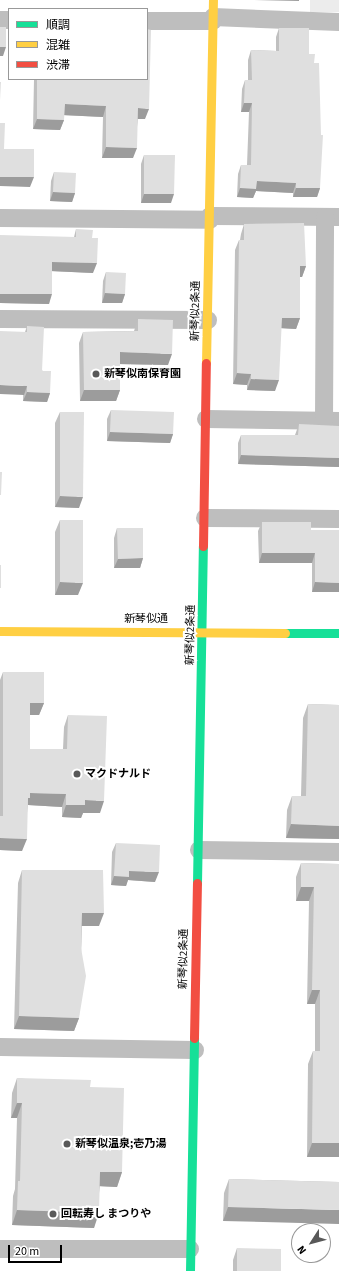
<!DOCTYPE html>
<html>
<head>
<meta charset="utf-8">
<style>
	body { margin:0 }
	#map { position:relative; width:339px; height:1271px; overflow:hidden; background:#fff; font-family:"Source Sans 3","Noto Sans JP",sans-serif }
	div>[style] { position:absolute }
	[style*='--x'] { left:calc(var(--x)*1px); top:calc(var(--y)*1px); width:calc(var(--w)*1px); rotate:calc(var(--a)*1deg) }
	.green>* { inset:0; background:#ececec }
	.street>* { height:18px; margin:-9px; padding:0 9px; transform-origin:9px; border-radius:9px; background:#bebebe }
	.fast>* { height:9px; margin:-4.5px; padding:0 4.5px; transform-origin:4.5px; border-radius:4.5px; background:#16e098 }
	.slow>* { height:9px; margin:-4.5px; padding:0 4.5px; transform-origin:4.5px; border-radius:4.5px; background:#ffcf43 }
	.jam>* { height:9px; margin:-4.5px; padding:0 4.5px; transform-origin:4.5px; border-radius:4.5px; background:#f24e42 }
	.wall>* { inset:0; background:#c0c0c0 }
	.shaded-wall>* { inset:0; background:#9c9c9c }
	.building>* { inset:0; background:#dfdfdf }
	.dots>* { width:11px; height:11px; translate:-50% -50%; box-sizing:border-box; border:2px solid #fff; border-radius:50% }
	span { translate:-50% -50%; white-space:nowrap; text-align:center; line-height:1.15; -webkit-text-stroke:4px #fff; paint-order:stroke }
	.street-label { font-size:11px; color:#000 }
	.poi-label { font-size:11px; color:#000; font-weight:700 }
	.left { translate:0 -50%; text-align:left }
	.legend { position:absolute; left:8px; top:8px; width:140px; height:72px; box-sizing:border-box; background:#fff; border:1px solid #999; margin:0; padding:5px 7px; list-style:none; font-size:12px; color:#000 }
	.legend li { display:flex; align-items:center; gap:8px; height:20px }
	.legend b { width:20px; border:1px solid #999 }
	.north { position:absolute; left:291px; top:1223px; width:40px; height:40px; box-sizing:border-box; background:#fff; border:1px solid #999; border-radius:50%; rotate:234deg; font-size:11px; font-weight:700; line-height:16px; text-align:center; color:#000 }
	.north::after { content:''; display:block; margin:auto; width:14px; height:18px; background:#595959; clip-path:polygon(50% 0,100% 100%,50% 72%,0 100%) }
	.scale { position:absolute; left:8px; top:1245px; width:54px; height:18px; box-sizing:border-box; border:2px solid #000; border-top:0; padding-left:5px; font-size:12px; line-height:14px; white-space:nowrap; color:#000; -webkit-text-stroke:3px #fff; paint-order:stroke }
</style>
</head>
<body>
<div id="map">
	<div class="green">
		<i style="clip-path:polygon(310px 0,339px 0,339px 12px,310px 12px)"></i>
	</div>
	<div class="street">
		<i style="--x:213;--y:17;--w:126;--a:2.3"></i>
		<i style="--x:0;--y:20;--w:9;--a:0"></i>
		<i style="--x:147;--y:21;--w:66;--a:0"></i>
		<i style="--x:210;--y:216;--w:129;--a:0.4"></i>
		<i style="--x:0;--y:218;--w:210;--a:0.5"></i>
		<i style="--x:0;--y:319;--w:208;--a:0.3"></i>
		<i style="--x:206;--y:419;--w:133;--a:0.9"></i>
		<i style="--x:324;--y:421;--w:204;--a:-89.7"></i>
		<i style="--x:205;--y:518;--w:134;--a:0.4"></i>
		<i style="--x:199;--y:850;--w:140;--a:0.8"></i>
		<i style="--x:0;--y:1047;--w:195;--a:0.9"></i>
		<i style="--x:0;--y:1249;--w:190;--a:0"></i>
	</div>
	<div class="fast">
		<i style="--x:285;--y:633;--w:54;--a:0"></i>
		<i style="--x:197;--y:883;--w:337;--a:-89"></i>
		<i style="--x:190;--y:1271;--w:233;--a:-89"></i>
	</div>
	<div class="slow">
		<i style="--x:206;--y:363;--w:363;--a:-88.9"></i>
		<i style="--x:0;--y:631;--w:285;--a:0.4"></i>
	</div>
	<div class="jam">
		<i style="--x:203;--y:546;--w:183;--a:-89.1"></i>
		<i style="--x:194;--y:1038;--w:155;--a:-88.9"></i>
	</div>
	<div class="wall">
		<i style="clip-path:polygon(279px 28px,309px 54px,314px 63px,320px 188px,317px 197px,293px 197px,293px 193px,256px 191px,253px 198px,237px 197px,238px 174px,241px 165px,247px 165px,249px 112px,241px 112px,242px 89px,245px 80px,248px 80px,248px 60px,251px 50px,276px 51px,276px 37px)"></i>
		<i style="clip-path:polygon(34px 79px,147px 79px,145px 119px,138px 119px,133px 158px,102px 158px,103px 117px,64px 115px,64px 120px,60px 130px,33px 129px)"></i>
		<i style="clip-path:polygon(144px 155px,171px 203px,141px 203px,141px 164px)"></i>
		<i style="clip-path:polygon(54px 172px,75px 193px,72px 202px,50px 201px,51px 181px)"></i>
		<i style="clip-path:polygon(244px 224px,306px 266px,302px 277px,300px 277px,300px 318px,296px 329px,281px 328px,275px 391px,247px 390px,247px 385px,233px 384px,235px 250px,239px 240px,240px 240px,241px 234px)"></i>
		<i style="clip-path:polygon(76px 229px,92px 238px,93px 273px,52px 271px,49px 304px,0 303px,74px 237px)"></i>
		<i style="clip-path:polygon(106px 272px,125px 294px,122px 303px,102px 303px,103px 281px)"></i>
		<i style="clip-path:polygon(138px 319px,168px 365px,120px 364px,120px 390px,116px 401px,80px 401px,79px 343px,83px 332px,134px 331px)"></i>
		<i style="clip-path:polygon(27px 326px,50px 393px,47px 402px,23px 401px,25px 332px)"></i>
		<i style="clip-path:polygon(111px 410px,173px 434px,170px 443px,107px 441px,107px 419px)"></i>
		<i style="clip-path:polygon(60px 412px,79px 508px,55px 507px,55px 423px)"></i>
		<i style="clip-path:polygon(299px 424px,339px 426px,339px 467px,238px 464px,238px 443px,241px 435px,295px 435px)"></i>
		<i style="clip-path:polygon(60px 520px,78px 595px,55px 595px,55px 532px)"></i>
		<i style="clip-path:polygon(262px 522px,311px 530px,339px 530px,339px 592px,312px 592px,312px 563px,259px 563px,258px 531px)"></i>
		<i style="clip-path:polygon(117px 528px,143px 558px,140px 568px,114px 568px,114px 538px)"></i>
		<i style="clip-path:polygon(3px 672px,44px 703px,39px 715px,30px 715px,30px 749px,63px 749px,64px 727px,68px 715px,100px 813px,83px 813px,81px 818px,62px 817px,62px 807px,28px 805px,22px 851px,0 850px,0 680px)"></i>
		<i style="clip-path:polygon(308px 704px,339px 705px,339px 839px,286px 838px,287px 810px,292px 796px,301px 796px,303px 718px)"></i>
		<i style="clip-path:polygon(116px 843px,155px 882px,128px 880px,126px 886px,111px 885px,112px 852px)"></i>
		<i style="clip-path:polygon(301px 863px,339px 864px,339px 1157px,307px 1157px,308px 1064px,313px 1051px,315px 1051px,315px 1004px,307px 1004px,309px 901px,296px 901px,296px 877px)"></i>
		<i style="clip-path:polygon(22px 870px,99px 926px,82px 926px,79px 1018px,74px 1031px,14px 1029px,18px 883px)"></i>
		<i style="clip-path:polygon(17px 1078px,90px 1087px,122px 1172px,117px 1187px,100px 1186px,94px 1228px,12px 1225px,13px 1196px,15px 1189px,17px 1118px,11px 1118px,12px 1093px)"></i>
		<i style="clip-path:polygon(229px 1179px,339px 1182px,223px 1221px,224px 1193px)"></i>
		<i style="clip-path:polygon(237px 1248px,281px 1271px,233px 1271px,233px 1260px)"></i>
	</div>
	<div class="shaded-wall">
		<i style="clip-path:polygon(251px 0,299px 0,299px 1px)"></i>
		<i style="clip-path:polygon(0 47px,6px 47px,3px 56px,0 56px)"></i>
		<i style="clip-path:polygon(244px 103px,252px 103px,249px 112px,241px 112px)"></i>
		<i style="clip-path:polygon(65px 104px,106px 106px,103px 117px,61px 115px)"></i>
		<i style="clip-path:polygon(138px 108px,149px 109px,145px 119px,134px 119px)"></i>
		<i style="clip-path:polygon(37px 119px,64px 120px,60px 130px,33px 129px)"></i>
		<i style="clip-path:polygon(106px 147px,137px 148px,133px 158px,102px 158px)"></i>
		<i style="clip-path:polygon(0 177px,34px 177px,30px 187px,0 186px)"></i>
		<i style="clip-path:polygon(257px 181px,296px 183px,293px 193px,256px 191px,253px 198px,237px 197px,240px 188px)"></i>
		<i style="clip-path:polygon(296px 188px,320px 188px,317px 197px,293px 197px)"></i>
		<i style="clip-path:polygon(53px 192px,75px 193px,72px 202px,50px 201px)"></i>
		<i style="clip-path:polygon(144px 194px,174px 194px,171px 203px,141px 203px)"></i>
		<i style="clip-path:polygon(52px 262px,97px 263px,93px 273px,49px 271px)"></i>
		<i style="clip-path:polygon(300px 266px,306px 266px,302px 277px,297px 277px)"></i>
		<i style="clip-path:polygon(105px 293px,125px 294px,122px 303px,102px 303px)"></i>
		<i style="clip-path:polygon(0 294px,52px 294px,49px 304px,0 303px)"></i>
		<i style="clip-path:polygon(282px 318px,300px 318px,296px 329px,278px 328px)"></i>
		<i style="clip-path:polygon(120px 352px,172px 354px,168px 365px,116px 364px)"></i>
		<i style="clip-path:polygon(237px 373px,251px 374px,247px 385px,233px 384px)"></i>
		<i style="clip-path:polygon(251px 379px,279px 380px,275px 391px,247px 390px)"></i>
		<i style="clip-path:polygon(0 385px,27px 386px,24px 395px,0 394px)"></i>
		<i style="clip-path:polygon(84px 390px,120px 390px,116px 401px,80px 401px)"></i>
		<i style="clip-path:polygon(27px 392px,50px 393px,47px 402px,23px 401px)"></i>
		<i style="clip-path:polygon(110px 432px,173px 434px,170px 443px,107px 441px)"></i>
		<i style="clip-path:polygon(241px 455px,339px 458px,339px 467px,238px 464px)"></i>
		<i style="clip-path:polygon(60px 496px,83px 497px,79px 508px,55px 507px)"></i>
		<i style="clip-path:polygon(262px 553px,315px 553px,312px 563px,259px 563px)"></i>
		<i style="clip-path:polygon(143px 558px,140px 568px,114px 568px,118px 559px)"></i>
		<i style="clip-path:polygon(60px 582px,83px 583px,78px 595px,55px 595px)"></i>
		<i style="clip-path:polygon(315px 582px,339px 583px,339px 592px,312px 592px)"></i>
		<i style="clip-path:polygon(30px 703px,44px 703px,39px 715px,26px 715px)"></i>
		<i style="clip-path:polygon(30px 793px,66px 794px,62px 807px,28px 805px,28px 798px)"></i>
		<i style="clip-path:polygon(85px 800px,104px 801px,100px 813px,83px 813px,81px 818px,62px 817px,66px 805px)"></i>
		<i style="clip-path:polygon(291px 824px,339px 826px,339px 839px,286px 838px)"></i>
		<i style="clip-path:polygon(0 838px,27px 839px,22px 851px,0 850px)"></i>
		<i style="clip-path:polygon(129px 871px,159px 872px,155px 882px,128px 880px,126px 886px,111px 885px,114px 876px)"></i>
		<i style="clip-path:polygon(301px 887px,314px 887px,309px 901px,296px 901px)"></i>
		<i style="clip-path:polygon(82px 913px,104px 913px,99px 926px,78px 926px)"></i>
		<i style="clip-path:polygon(312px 990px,320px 990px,315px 1004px,307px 1004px)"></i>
		<i style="clip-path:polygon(19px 1016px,79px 1018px,74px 1031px,14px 1029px)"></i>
		<i style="clip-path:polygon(17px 1103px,22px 1103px,17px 1118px,11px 1118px)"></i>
		<i style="clip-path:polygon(312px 1143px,339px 1143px,339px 1157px,307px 1157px)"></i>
		<i style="clip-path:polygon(100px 1172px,122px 1172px,117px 1187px,95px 1186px)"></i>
		<i style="clip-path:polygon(228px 1207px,339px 1210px,339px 1224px,223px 1221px)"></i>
		<i style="clip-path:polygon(17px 1210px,99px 1213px,94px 1228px,12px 1225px)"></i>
	</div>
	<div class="building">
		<i style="clip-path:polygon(0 27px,6px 27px,6px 47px,0 47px)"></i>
		<i style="clip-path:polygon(279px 28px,309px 28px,309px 54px,315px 54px,314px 63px,319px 63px,321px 135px,323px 135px,320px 188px,296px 188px,296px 183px,257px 181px,256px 189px,240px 188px,241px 165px,251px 165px,252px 103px,244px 103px,245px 80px,252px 80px,251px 50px,279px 51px)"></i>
		<i style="clip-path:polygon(147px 29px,151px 30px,149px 109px,138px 108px,137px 148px,106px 147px,106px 106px,65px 104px,64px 120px,37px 119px,37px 79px,147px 79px)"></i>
		<i style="clip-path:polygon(0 82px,1px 82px,0 100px)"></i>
		<i style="clip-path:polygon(0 123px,5px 123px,4px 149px,34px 149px,34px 177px,0 177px)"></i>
		<i style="clip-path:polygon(144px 155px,175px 155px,174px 194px,144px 194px)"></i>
		<i style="clip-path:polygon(54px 172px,76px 173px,75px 193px,53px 192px)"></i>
		<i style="clip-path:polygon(304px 223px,306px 266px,300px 266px,300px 318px,282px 318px,279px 380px,251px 379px,251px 374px,237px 373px,239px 240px,244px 240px,244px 224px)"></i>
		<i style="clip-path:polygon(76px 229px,93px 230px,92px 238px,98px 238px,97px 263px,52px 262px,52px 294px,0 294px,0 235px,76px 237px)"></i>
		<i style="clip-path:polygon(106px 272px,126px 273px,125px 294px,105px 293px)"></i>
		<i style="clip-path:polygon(138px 319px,173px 320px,172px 354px,120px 352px,120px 390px,84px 390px,83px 332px,138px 331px)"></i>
		<i style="clip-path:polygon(27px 326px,44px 327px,42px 371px,51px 371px,50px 393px,27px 392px,27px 386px,0 385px,0 331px,27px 332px)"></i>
		<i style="clip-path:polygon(111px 410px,174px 412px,173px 434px,110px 432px)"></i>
		<i style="clip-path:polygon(60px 412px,84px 412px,83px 497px,60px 496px)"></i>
		<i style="clip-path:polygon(299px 424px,339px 426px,339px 458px,241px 455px,241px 435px,298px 435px)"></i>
		<i style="clip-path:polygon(0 472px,2px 472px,1px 495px,0 495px)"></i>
		<i style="clip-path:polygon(60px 520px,83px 520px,83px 583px,60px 582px)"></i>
		<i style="clip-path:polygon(262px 522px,311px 522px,311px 530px,339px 530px,339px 583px,315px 582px,315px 553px,262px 553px)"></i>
		<i style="clip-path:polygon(117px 528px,143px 528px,143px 558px,118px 559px)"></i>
		<i style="clip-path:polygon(0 565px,1px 565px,1px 588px,0 588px)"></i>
		<i style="clip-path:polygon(3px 672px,44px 672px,44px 703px,30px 703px,30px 749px,67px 749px,68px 715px,107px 716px,104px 801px,85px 800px,85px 805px,66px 805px,66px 794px,30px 793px,30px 798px,28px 798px,27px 839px,0 838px,0 816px,3px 816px)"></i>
		<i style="clip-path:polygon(308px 704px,339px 705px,339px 826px,291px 824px,292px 796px,306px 796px)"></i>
		<i style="clip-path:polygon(116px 843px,160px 845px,159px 872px,129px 871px,129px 877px,114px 876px)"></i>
		<i style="clip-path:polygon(301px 863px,339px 864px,339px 1143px,312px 1143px,313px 1051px,320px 1051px,320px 990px,312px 990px,314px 887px,301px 887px)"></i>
		<i style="clip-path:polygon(22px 870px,103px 870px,104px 913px,82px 913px,81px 948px,86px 976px,79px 1018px,19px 1016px)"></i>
		<i style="clip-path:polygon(17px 1078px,91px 1080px,90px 1087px,124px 1088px,122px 1172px,100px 1172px,99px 1213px,17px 1210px,18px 1181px,20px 1181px,22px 1103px,17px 1103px)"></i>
		<i style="clip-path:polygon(229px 1179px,339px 1182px,339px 1210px,228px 1207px)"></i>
		<i style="clip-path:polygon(237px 1248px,281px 1249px,281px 1271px,237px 1271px)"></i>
	</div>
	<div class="dots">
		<i style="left:96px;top:374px;background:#595959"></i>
		<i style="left:77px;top:774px;background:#595959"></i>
		<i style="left:67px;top:1144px;background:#595959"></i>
		<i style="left:53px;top:1214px;background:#595959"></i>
	</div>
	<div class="street-label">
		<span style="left:196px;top:311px;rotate:-89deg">新琴似2条通</span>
		<span style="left:146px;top:619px">新琴似通</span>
		<span style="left:191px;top:635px;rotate:-89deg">新琴似2条通</span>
		<span style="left:184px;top:959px;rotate:-89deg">新琴似2条通</span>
	</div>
	<div class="poi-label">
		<span class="left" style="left:104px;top:374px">新琴似南保育園</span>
		<span class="left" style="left:85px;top:774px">マクドナルド</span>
		<span class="left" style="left:75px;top:1144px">新琴似温泉;壱乃湯</span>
		<span class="left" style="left:61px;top:1214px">回転寿し まつりや</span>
	</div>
	<ul class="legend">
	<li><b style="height:5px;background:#16e098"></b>順調</li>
	<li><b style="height:5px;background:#ffcf43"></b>混雑</li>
	<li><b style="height:5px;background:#f24e42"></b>渋滞</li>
	</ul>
	<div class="north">N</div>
	<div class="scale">20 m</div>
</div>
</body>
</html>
